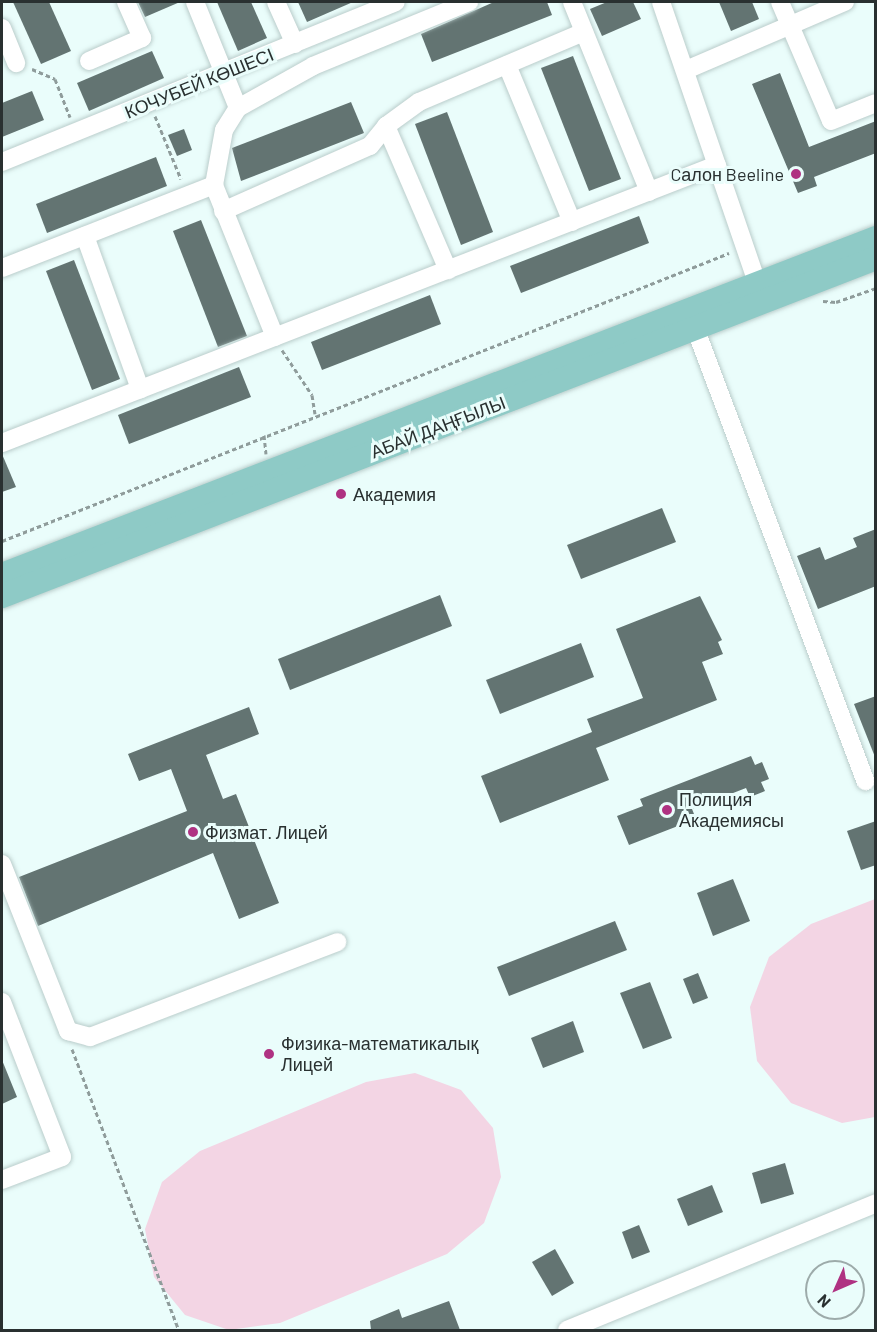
<!DOCTYPE html>
<html>
<head>
<meta charset="utf-8">
<style>
	body { margin:0 }
	#map { position:relative; width:877px; height:1332px; overflow:hidden; background:#eafdfb; font-family:Barlow,sans-serif }
	div>[style] { position:absolute }
	[style*='--x'] { left:calc(var(--x)*1px); top:calc(var(--y)*1px); width:calc(var(--w)*1px); rotate:calc(var(--a)*1deg) }
	.green>* { inset:0; background:#f3d5e4 }
	.building>* { inset:0; background:#637472 }
	.path>* { height:3px; margin-top:-1.5px; transform-origin:0; background:repeating-linear-gradient(90deg,#8f9c9b 0 4.5px,transparent 0 7.5px) }
	.roads { filter:drop-shadow(0 0 2px #bacdcb) drop-shadow(0 0 2px #bacdcb) }
	.minor>* { height:18px; margin:-9px; padding:0 9px; transform-origin:9px; border-radius:9px; background:#fff }
	.major>* { height:24px; margin:-12px; padding:0 12px; transform-origin:12px; border-radius:12px; background:#8ecac6 }
	.dots>* { width:16px; height:16px; translate:-50% -50%; box-sizing:border-box; border:3px solid #eafdfb; border-radius:50% }
	span { translate:-50% -50%; white-space:nowrap; text-align:center; line-height:1.15; -webkit-text-stroke:6px #eafdfb; paint-order:stroke }
	.street-label { font-size:18px; color:#293030 }
	.poi-label { font-size:18px; color:#293030 }
	.right { translate:-100% -50%; text-align:right }
	.left { translate:0 -50%; text-align:left }
	.frame { position:absolute; inset:0; border:3px solid #293030; pointer-events:none }
	.north { position:absolute; left:805px; top:1260px; width:60px; height:60px; box-sizing:border-box; background:#eafdfb; border:2px solid #9dabaa; border-radius:50%; rotate:225deg; font-size:16px; font-weight:700; line-height:24px; text-align:center; color:#293030 }
	.north::after { content:''; display:block; margin:auto; width:21px; height:27px; background:#af3282; clip-path:polygon(50% 0,100% 100%,50% 72%,0 100%) }
</style>
</head>
<body>
<div id="map">
	<div class="green">
		<i style="clip-path:polygon(875px 899px,875px 1117px,842px 1123px,791px 1103px,757px 1061px,750px 1007px,769px 957px,811px 924px)"></i>
		<i style="clip-path:polygon(415px 1073px,461px 1090px,493px 1128px,501px 1177px,484px 1223px,447px 1254px,280px 1323px,229px 1330px,185px 1315px,154px 1277px,145px 1229px,162px 1182px,200px 1151px,366px 1082px)"></i>
	</div>
	<div class="building">
		<i style="clip-path:polygon(13px 2px,49px 2px,71px 51px,41px 64px)"></i>
		<i style="clip-path:polygon(138px 2px,180px 2px,145px 17px)"></i>
		<i style="clip-path:polygon(217px 2px,251px 2px,267px 38px,238px 51px)"></i>
		<i style="clip-path:polygon(298px 2px,353px 2px,307px 22px)"></i>
		<i style="clip-path:polygon(494px 2px,547px 2px,552px 15px,432px 62px,421px 34px)"></i>
		<i style="clip-path:polygon(607px 2px,633px 2px,641px 19px,602px 36px,590px 9px)"></i>
		<i style="clip-path:polygon(719px 2px,752px 2px,759px 19px,731px 31px)"></i>
		<i style="clip-path:polygon(152px 51px,164px 78px,89px 111px,77px 83px)"></i>
		<i style="clip-path:polygon(573px 56px,621px 179px,589px 191px,541px 68px)"></i>
		<i style="clip-path:polygon(780px 73px,809px 147px,876px 121px,876px 153px,814px 177px,817px 186px,798px 193px,752px 84px)"></i>
		<i style="clip-path:polygon(32px 91px,44px 120px,2px 137px,2px 103px)"></i>
		<i style="clip-path:polygon(351px 102px,364px 133px,241px 181px,232px 148px)"></i>
		<i style="clip-path:polygon(447px 112px,493px 232px,461px 245px,415px 124px)"></i>
		<i style="clip-path:polygon(184px 129px,192px 150px,177px 156px,168px 135px)"></i>
		<i style="clip-path:polygon(156px 157px,167px 186px,47px 233px,36px 204px)"></i>
		<i style="clip-path:polygon(639px 216px,649px 243px,521px 293px,510px 266px)"></i>
		<i style="clip-path:polygon(201px 220px,247px 336px,218px 347px,173px 231px)"></i>
		<i style="clip-path:polygon(74px 260px,120px 379px,92px 390px,46px 271px)"></i>
		<i style="clip-path:polygon(430px 295px,441px 324px,322px 370px,311px 342px)"></i>
		<i style="clip-path:polygon(239px 367px,251px 397px,129px 444px,118px 415px)"></i>
		<i style="clip-path:polygon(2px 454px,16px 487px,2px 492px)"></i>
		<i style="clip-path:polygon(662px 508px,676px 542px,581px 579px,567px 545px)"></i>
		<i style="clip-path:polygon(876px 529px,876px 586px,818px 609px,797px 556px,820px 547px,825px 560px,857px 547px,853px 538px)"></i>
		<i style="clip-path:polygon(440px 595px,452px 626px,290px 690px,278px 659px)"></i>
		<i style="clip-path:polygon(700px 596px,722px 640px,718px 642px,723px 654px,702px 662px,717px 700px,596px 748px,609px 780px,500px 823px,481px 776px,592px 732px,587px 719px,643px 698px,616px 629px)"></i>
		<i style="clip-path:polygon(581px 643px,594px 677px,500px 714px,486px 680px)"></i>
		<i style="clip-path:polygon(876px 696px,876px 757px,875px 757px,854px 704px)"></i>
		<i style="clip-path:polygon(249px 707px,259px 734px,206px 755px,223px 799px,236px 794px,279px 903px,239px 919px,213px 853px,38px 926px,19px 877px,187px 811px,171px 769px,139px 781px,128px 754px)"></i>
		<i style="clip-path:polygon(751px 756px,755px 765px,762px 762px,769px 779px,761px 782px,765px 791px,750px 797px,746px 788px,692px 809px,696px 819px,629px 845px,617px 816px,643px 806px,640px 799px)"></i>
		<i style="clip-path:polygon(876px 821px,876px 865px,861px 870px,847px 831px)"></i>
		<i style="clip-path:polygon(733px 879px,750px 921px,713px 936px,697px 893px)"></i>
		<i style="clip-path:polygon(615px 921px,627px 950px,509px 996px,497px 967px)"></i>
		<i style="clip-path:polygon(698px 973px,708px 998px,693px 1004px,683px 979px)"></i>
		<i style="clip-path:polygon(650px 982px,672px 1038px,643px 1049px,620px 993px)"></i>
		<i style="clip-path:polygon(573px 1021px,584px 1052px,543px 1068px,531px 1038px)"></i>
		<i style="clip-path:polygon(2px 1060px,17px 1097px,2px 1104px)"></i>
		<i style="clip-path:polygon(785px 1163px,794px 1194px,761px 1204px,752px 1173px)"></i>
		<i style="clip-path:polygon(712px 1185px,723px 1212px,688px 1226px,677px 1199px)"></i>
		<i style="clip-path:polygon(639px 1225px,650px 1252px,632px 1259px,622px 1232px)"></i>
		<i style="clip-path:polygon(555px 1249px,574px 1283px,552px 1296px,532px 1262px)"></i>
		<i style="clip-path:polygon(449px 1301px,460px 1330px,371px 1330px,370px 1321px,399px 1309px,402px 1318px)"></i>
	</div>
	<div class="path">
		<i style="--x:32;--y:69;--w:25;--a:23"></i>
		<i style="--x:55;--y:79;--w:41;--a:68.5"></i>
		<i style="--x:155;--y:116;--w:68;--a:67.6"></i>
		<i style="--x:823;--y:301;--w:13;--a:4"></i>
		<i style="--x:836;--y:302;--w:42;--a:-19.3"></i>
		<i style="--x:282;--y:350;--w:54;--a:56.3"></i>
		<i style="--x:312;--y:395;--w:19;--a:81"></i>
		<i style="--x:264;--y:435;--w:19;--a:84"></i>
		<i style="--x:2;--y:541;--w:782;--a:-21.61"></i>
		<i style="--x:72;--y:1049;--w:301;--a:69.2"></i>
	</div>
	<div class="roads">
		<div class="minor">
			<i style="--x:195;--y:2;--w:114;--a:67.9"></i>
			<i style="--x:276;--y:2;--w:46;--a:65.7"></i>
			<i style="--x:572;--y:2;--w:205;--a:67.9"></i>
			<i style="--x:661;--y:2;--w:309;--a:71.1"></i>
			<i style="--x:780;--y:2;--w:129;--a:66.8"></i>
			<i style="--x:831;--y:121;--w:48;--a:-21.8"></i>
			<i style="--x:2;--y:28;--w:38;--a:68"></i>
			<i style="--x:89;--y:61;--w:58;--a:-23.5"></i>
			<i style="--x:142;--y:38;--w:39;--a:-114"></i>
			<i style="--x:507;--y:65;--w:170;--a:67.5"></i>
			<i style="--x:686;--y:70;--w:173;--a:-23.2"></i>
			<i style="--x:386;--y:126;--w:157;--a:66.7"></i>
			<i style="--x:2;--y:162;--w:425;--a:-22.1"></i>
			<i style="--x:223;--y:211;--w:161;--a:-23.9"></i>
			<i style="--x:370;--y:146;--w:26;--a:-51"></i>
			<i style="--x:386;--y:126;--w:41;--a:-36"></i>
			<i style="--x:419;--y:102;--w:179;--a:-23"></i>
			<i style="--x:85;--y:236;--w:163;--a:70.2"></i>
			<i style="--x:2;--y:268;--w:228;--a:-21.4"></i>
			<i style="--x:691;--y:317;--w:496;--a:69.4"></i>
			<i style="--x:275;--y:337;--w:164;--a:-111.9"></i>
			<i style="--x:214;--y:185;--w:56;--a:-79.7"></i>
			<i style="--x:224;--y:130;--w:26;--a:-58"></i>
			<i style="--x:238;--y:108;--w:86;--a:-29.2"></i>
			<i style="--x:313;--y:66;--w:169;--a:-22.3"></i>
			<i style="--x:2;--y:443;--w:767;--a:-21.25"></i>
			<i style="--x:2;--y:864;--w:180;--a:68.4"></i>
			<i style="--x:68;--y:1031;--w:23;--a:15"></i>
			<i style="--x:90;--y:1037;--w:265;--a:-21"></i>
			<i style="--x:2;--y:1002;--w:166;--a:68.8"></i>
			<i style="--x:62;--y:1157;--w:64;--a:159"></i>
			<i style="--x:567;--y:1330;--w:334;--a:-22.3"></i>
		</div>
		<div class="major">
			<i style="--x:2;--y:575;--w:937;--a:-21.09"></i>
			<i style="--x:2;--y:596;--w:937;--a:-21.14"></i>
		</div>
	</div>
	<div class="dots">
		<i style="left:796px;top:174px;background:#af3282"></i>
		<i style="left:341px;top:494px;background:#af3282"></i>
		<i style="left:667px;top:810px;background:#af3282"></i>
		<i style="left:193px;top:832px;background:#af3282"></i>
		<i style="left:269px;top:1054px;background:#af3282"></i>
	</div>
	<div class="street-label">
		<span style="left:199px;top:83px;rotate:-22deg">КОЧУБЕЙ КӨШЕСІ</span>
		<span style="left:438px;top:427px;rotate:-21deg">АБАЙ ДАҢҒЫЛЫ</span>
	</div>
	<div class="poi-label">
		<span class="right" style="left:784px;top:174px">Cалон Beeline</span>
		<span class="left" style="left:353px;top:494px">Академия</span>
		<span class="left" style="left:679px;top:810px">Полиция<br>Академиясы</span>
		<span class="left" style="left:205px;top:832px">Физмат. Лицей</span>
		<span class="left" style="left:281px;top:1054px">Физика-математикалық<br>Лицей</span>
	</div>
	<div class="frame"></div>
	<div class="north">N</div>
</div>
</body>
</html>
